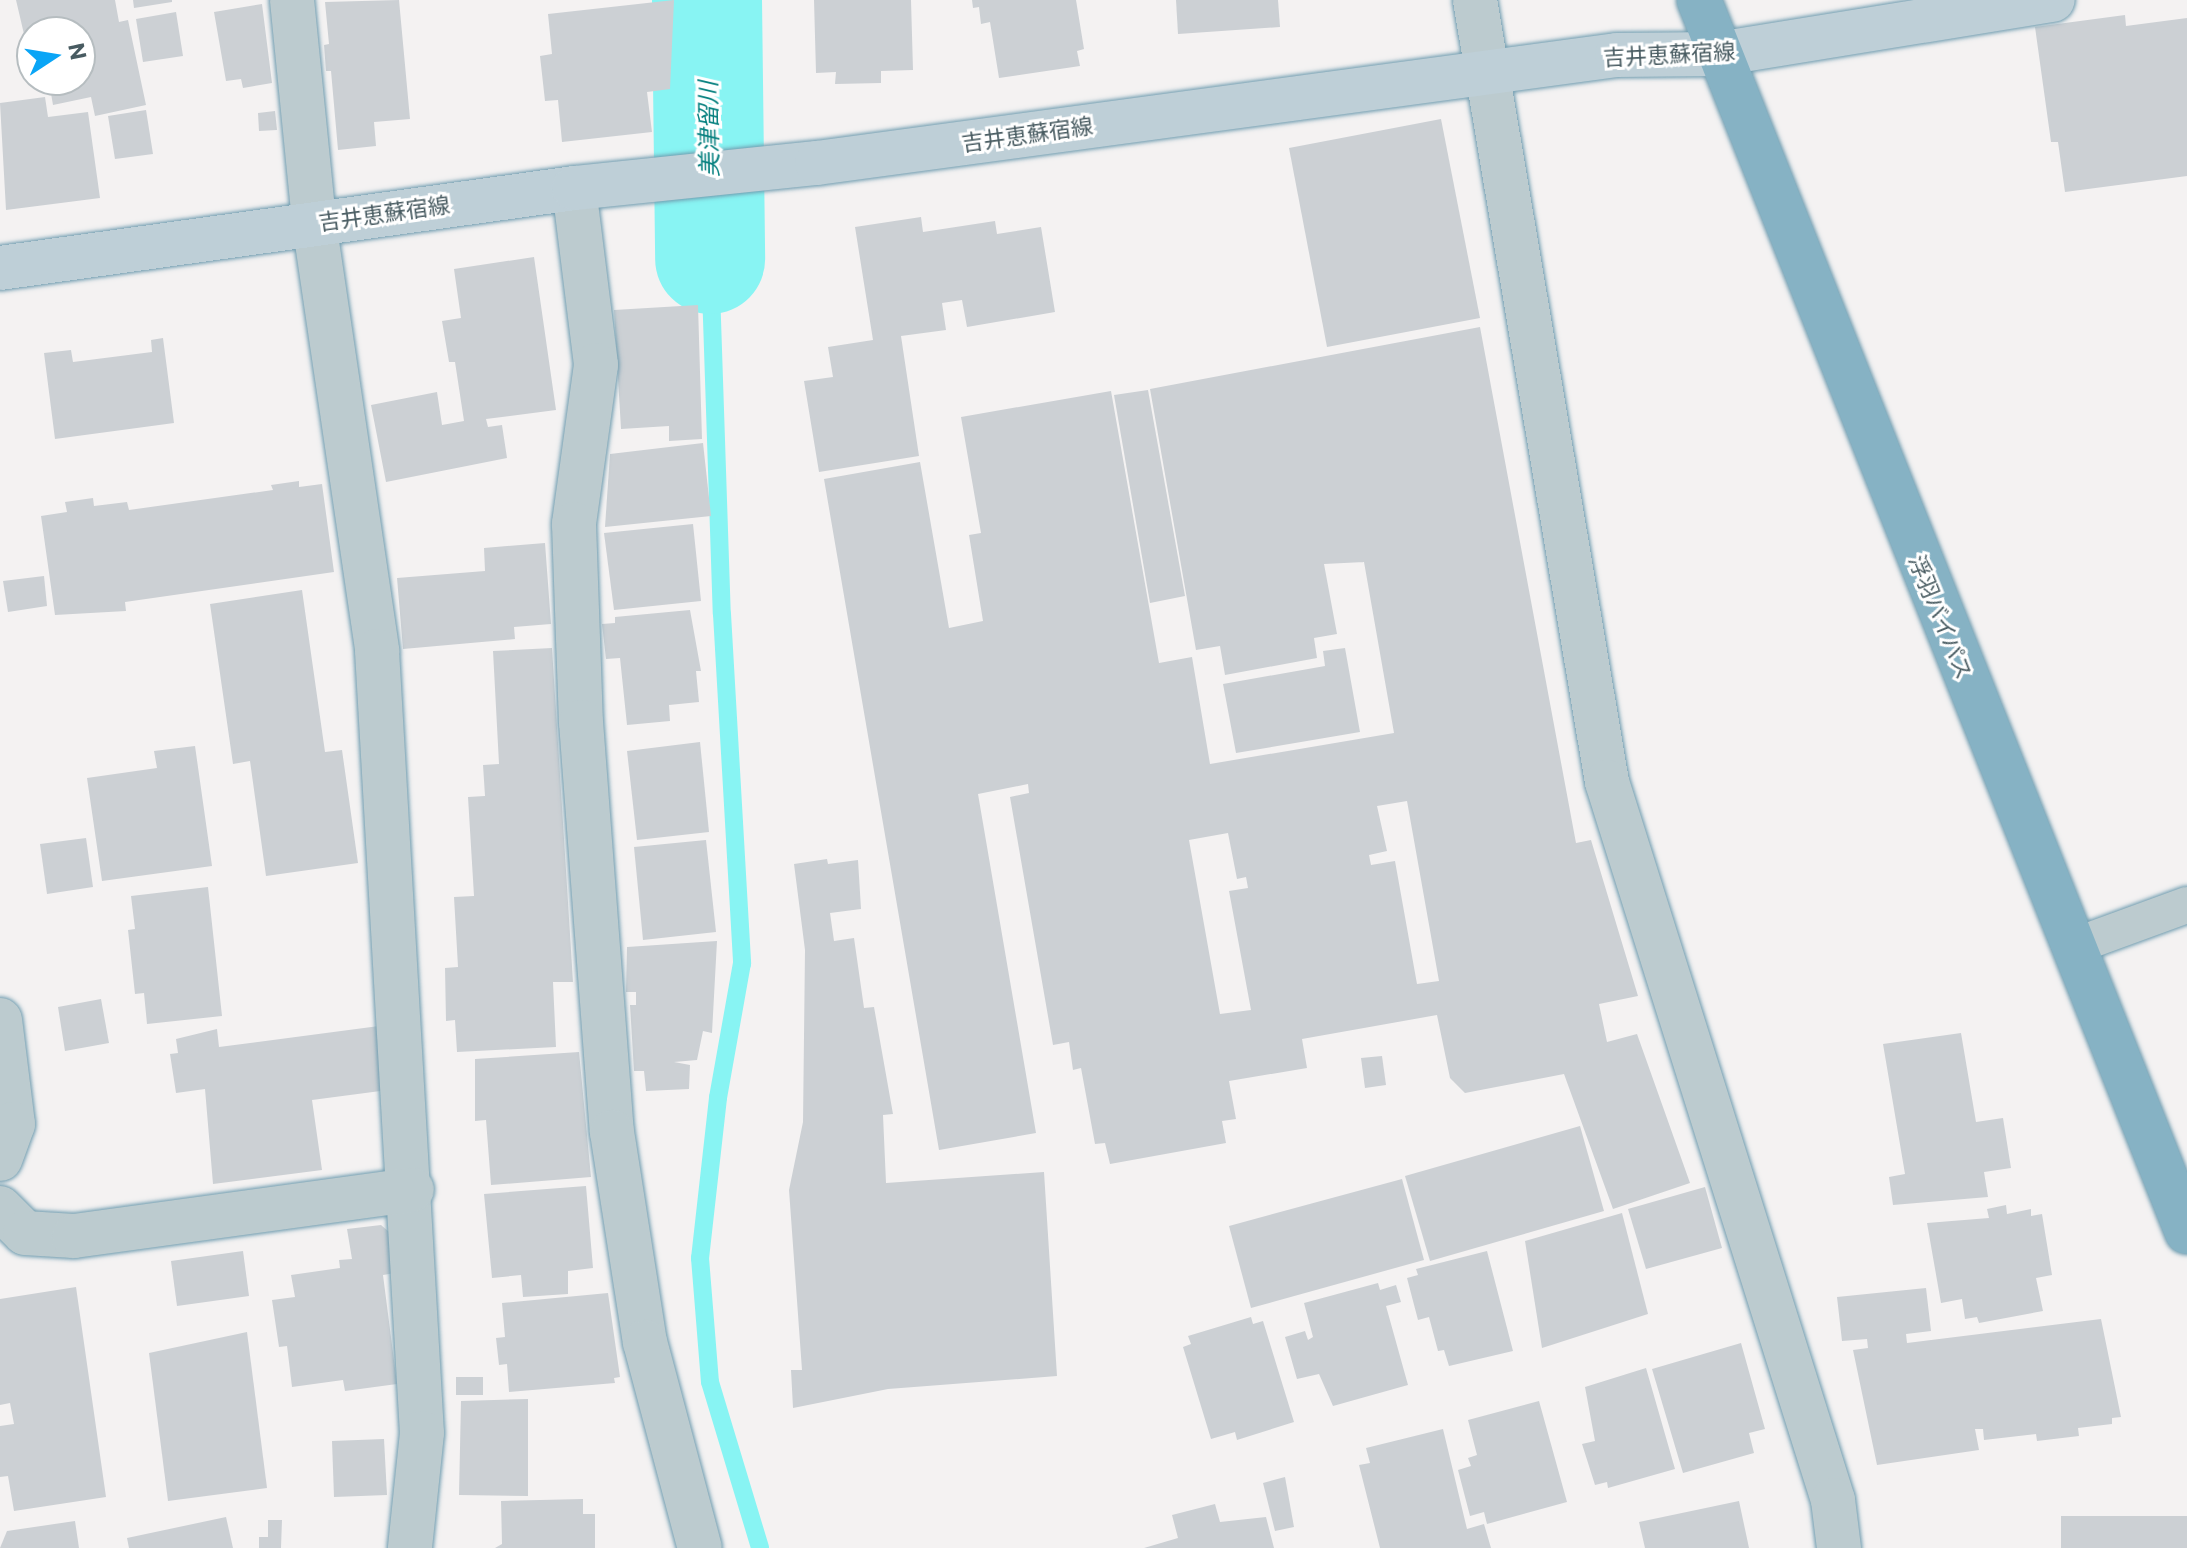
<!DOCTYPE html>
<html>
<head>
<meta charset="utf-8">
<style>
	body { margin:0 }
	#map { position:relative; width:2187px; height:1548px; overflow:hidden; background:#f4f2f2; font-family:Commissioner,"Noto Sans JP",sans-serif }
	div>[style] { position:absolute }
	[style*='--x'] { left:calc(var(--x)*1px); top:calc(var(--y)*1px); width:calc(var(--w)*1px); rotate:calc(var(--a)*1deg) }
	.stream>* { height:18px; margin:-9px; padding:0 9px; transform-origin:9px; border-radius:9px; background:#88f4f3 }
	.river>* { height:110px; margin:-55px; padding:0 55px; transform-origin:55px; border-radius:55px; background:#88f4f3 }
	.building>* { inset:0; background:#ccd0d4 }
	.roads { filter:drop-shadow(0 0 2px #719db0) drop-shadow(0 0 2px #719db0) }
	.lane>* { height:36px; margin:-18px; padding:0 18px; transform-origin:18px; border-radius:18px; background:#bccbcf }
	.street>* { height:44px; margin:-22px; padding:0 22px; transform-origin:22px; border-radius:22px; background:#bccbcf }
	.secondary>* { height:44px; margin:-22px; padding:0 22px; transform-origin:22px; border-radius:22px; background:#becfd7 }
	.highway>* { height:44px; margin:-22px; padding:0 22px; transform-origin:22px; border-radius:22px; background:#86b2c4 }
	span { translate:-50% -50%; white-space:nowrap; text-align:center; line-height:1.15; -webkit-text-stroke:6px #fff; paint-order:stroke }
	.street-label { font-size:22px; color:#485b61 }
	.water-label { font-size:24px; color:#06807f; font-style:italic }
	.north { position:absolute; left:16px; top:16px; width:80px; height:80px; box-sizing:border-box; background:#fff; border:2px solid #b6bdc0; border-radius:50%; rotate:78deg; font-size:22px; font-weight:700; line-height:32px; text-align:center; color:#485b61 }
	.north::after { content:''; display:block; margin:auto; width:28px; height:36px; background:#0aa5f6; clip-path:polygon(50% 0,100% 100%,50% 72%,0 100%) }
</style>
</head>
<body>
<div id="map">
	<div class="stream">
		<i style="--x:710;--y:259;--w:355;--a:88.1"></i>
		<i style="--x:722;--y:614;--w:350;--a:86.7"></i>
		<i style="--x:742;--y:963;--w:137;--a:100.1"></i>
		<i style="--x:718;--y:1098;--w:161;--a:96.4"></i>
		<i style="--x:700;--y:1258;--w:124;--a:85.4"></i>
		<i style="--x:710;--y:1382;--w:173;--a:73.2"></i>
	</div>
	<div class="river">
		<i style="--x:707;--y:0;--w:259;--a:89.3"></i>
	</div>
	<div class="building">
		<i style="clip-path:polygon(16px 0,115px 0,119px 22px,128px 20px,146px 105px,95px 116px,91px 97px,53px 105px,49px 82px,35px 85px,34px 80px,80px 80px,80px 32px,32px 32px,31px 64px)"></i>
		<i style="clip-path:polygon(133px 0,172px 0,172px 2px,134px 8px)"></i>
		<i style="clip-path:polygon(399px 0,410px 119px,374px 122px,376px 146px,338px 150px,331px 71px,326px 71px,324px 45px,329px 44px,325px 2px)"></i>
		<i style="clip-path:polygon(674px 0,670px 89px,647px 92px,652px 132px,562px 142px,558px 100px,545px 101px,540px 56px,552px 54px,548px 14px)"></i>
		<i style="clip-path:polygon(814px 0,911px 0,913px 70px,881px 71px,881px 83px,835px 84px,836px 72px,816px 73px)"></i>
		<i style="clip-path:polygon(972px 0,1076px 0,1084px 49px,1077px 51px,1080px 66px,999px 78px,990px 22px,981px 24px,979px 7px,973px 8px)"></i>
		<i style="clip-path:polygon(1176px 0,1278px 0,1280px 27px,1178px 34px)"></i>
		<i style="clip-path:polygon(262px 4px,272px 83px,243px 88px,241px 79px,226px 81px,214px 12px)"></i>
		<i style="clip-path:polygon(176px 12px,183px 56px,143px 62px,136px 19px)"></i>
		<i style="clip-path:polygon(2125px 15px,2126px 26px,2187px 18px,2187px 176px,2065px 192px,2058px 142px,2051px 142px,2035px 27px)"></i>
		<i style="clip-path:polygon(45px 97px,48px 117px,88px 112px,100px 198px,6px 210px,0 103px)"></i>
		<i style="clip-path:polygon(146px 110px,153px 154px,115px 159px,108px 116px)"></i>
		<i style="clip-path:polygon(275px 111px,277px 130px,259px 131px,258px 113px)"></i>
		<i style="clip-path:polygon(1441px 119px,1480px 318px,1327px 347px,1289px 148px)"></i>
		<i style="clip-path:polygon(921px 217px,923px 232px,995px 221px,997px 234px,1041px 227px,1055px 312px,967px 327px,962px 300px,942px 303px,946px 330px,901px 336px,919px 456px,819px 472px,804px 381px,833px 377px,828px 347px,873px 340px,855px 227px)"></i>
		<i style="clip-path:polygon(534px 257px,556px 410px,486px 419px,488px 427px,502px 425px,507px 458px,386px 482px,371px 405px,437px 392px,442px 425px,464px 421px,455px 362px,449px 362px,442px 321px,461px 318px,454px 269px)"></i>
		<i style="clip-path:polygon(698px 305px,702px 439px,669px 441px,669px 426px,621px 429px,614px 310px)"></i>
		<i style="clip-path:polygon(evenodd,1480px 327px,1576px 843px,1591px 840px,1638px 996px,1599px 1004px,1607px 1042px,1637px 1034px,1690px 1183px,1613px 1209px,1564px 1074px,1465px 1093px,1450px 1078px,1437px 1015px,1302px 1039px,1307px 1068px,1229px 1081px,1236px 1119px,1222px 1121px,1226px 1143px,1110px 1164px,1105px 1143px,1095px 1144px,1081px 1068px,1073px 1070px,1069px 1042px,1053px 1045px,1010px 797px,1029px 793px,1028px 784px,978px 794px,1036px 1133px,939px 1150px,824px 479px,920px 462px,949px 628px,983px 621px,969px 535px,981px 533px,961px 417px,1111px 391px,1159px 663px,1192px 657px,1210px 764px,1394px 733px,1364px 562px,1324px 564px,1337px 634px,1314px 638px,1317px 658px,1225px 675px,1220px 646px,1196px 650px,1150px 389px,1480px 327px,1407px 801px,1439px 981px,1417px 984px,1395px 861px,1371px 865px,1369px 855px,1387px 851px,1377px 806px,1407px 801px,1480px 327px,1228px 833px,1237px 879px,1246px 877px,1248px 888px,1229px 891px,1251px 1010px,1220px 1014px,1189px 840px,1228px 833px)"></i>
		<i style="clip-path:polygon(163px 338px,174px 423px,55px 439px,44px 353px,71px 350px,73px 362px,152px 352px,151px 340px)"></i>
		<i style="clip-path:polygon(1148px 390px,1185px 596px,1150px 603px,1114px 395px)"></i>
		<i style="clip-path:polygon(703px 443px,711px 516px,605px 527px,610px 454px)"></i>
		<i style="clip-path:polygon(299px 481px,299px 487px,322px 484px,334px 572px,125px 602px,126px 611px,55px 615px,41px 516px,67px 512px,65px 502px,93px 498px,94px 506px,127px 502px,129px 510px,273px 490px,271px 485px)"></i>
		<i style="clip-path:polygon(693px 524px,701px 601px,614px 610px,604px 533px)"></i>
		<i style="clip-path:polygon(545px 543px,551px 624px,514px 627px,515px 639px,403px 649px,397px 578px,485px 571px,484px 548px)"></i>
		<i style="clip-path:polygon(44px 576px,47px 606px,8px 612px,3px 581px)"></i>
		<i style="clip-path:polygon(302px 590px,325px 752px,342px 750px,358px 863px,266px 876px,250px 761px,233px 764px,210px 604px)"></i>
		<i style="clip-path:polygon(690px 610px,701px 671px,696px 671px,699px 702px,669px 705px,670px 721px,627px 725px,620px 658px,606px 659px,602px 624px,615px 623px,615px 617px)"></i>
		<i style="clip-path:polygon(552px 648px,573px 982px,553px 982px,556px 1047px,457px 1052px,455px 1020px,446px 1021px,445px 968px,458px 967px,454px 897px,474px 896px,468px 797px,485px 796px,483px 765px,499px 764px,493px 651px)"></i>
		<i style="clip-path:polygon(1345px 648px,1360px 732px,1236px 753px,1223px 684px,1325px 666px,1323px 651px)"></i>
		<i style="clip-path:polygon(700px 742px,709px 832px,637px 840px,627px 751px)"></i>
		<i style="clip-path:polygon(195px 746px,212px 866px,102px 881px,87px 778px,157px 768px,154px 751px)"></i>
		<i style="clip-path:polygon(86px 838px,93px 887px,47px 894px,40px 844px)"></i>
		<i style="clip-path:polygon(706px 840px,716px 932px,643px 940px,634px 847px)"></i>
		<i style="clip-path:polygon(827px 859px,828px 864px,858px 860px,861px 909px,830px 913px,834px 941px,854px 938px,864px 1008px,874px 1007px,893px 1114px,883px 1115px,886px 1183px,1044px 1172px,1057px 1376px,888px 1389px,793px 1408px,791px 1370px,802px 1370px,789px 1190px,803px 1122px,805px 950px,794px 864px)"></i>
		<i style="clip-path:polygon(208px 887px,222px 1016px,147px 1024px,144px 993px,135px 994px,128px 930px,135px 929px,131px 896px)"></i>
		<i style="clip-path:polygon(717px 941px,712px 1033px,703px 1031px,697px 1060px,674px 1062px,690px 1065px,689px 1089px,646px 1091px,644px 1071px,634px 1071px,630px 1005px,636px 1005px,636px 992px,626px 992px,627px 947px)"></i>
		<i style="clip-path:polygon(101px 999px,109px 1043px,65px 1051px,58px 1007px)"></i>
		<i style="clip-path:polygon(379px 1026px,388px 1090px,312px 1100px,322px 1170px,213px 1184px,205px 1089px,176px 1093px,170px 1054px,178px 1053px,176px 1039px,217px 1029px,219px 1047px)"></i>
		<i style="clip-path:polygon(1961px 1033px,1976px 1122px,2003px 1118px,2011px 1168px,1984px 1172px,1988px 1197px,1893px 1205px,1889px 1177px,1905px 1174px,1883px 1044px)"></i>
		<i style="clip-path:polygon(579px 1052px,591px 1177px,491px 1185px,486px 1120px,475px 1121px,475px 1059px)"></i>
		<i style="clip-path:polygon(1382px 1056px,1386px 1085px,1365px 1088px,1361px 1058px)"></i>
		<i style="clip-path:polygon(1580px 1126px,1604px 1211px,1430px 1261px,1405px 1176px)"></i>
		<i style="clip-path:polygon(1402px 1179px,1424px 1260px,1251px 1308px,1229px 1226px)"></i>
		<i style="clip-path:polygon(586px 1186px,593px 1268px,568px 1271px,568px 1294px,523px 1297px,521px 1275px,492px 1278px,484px 1194px)"></i>
		<i style="clip-path:polygon(1705px 1187px,1722px 1248px,1646px 1269px,1628px 1209px)"></i>
		<i style="clip-path:polygon(2006px 1205px,2007px 1214px,2031px 1209px,2031px 1216px,2042px 1214px,2052px 1275px,2036px 1278px,2043px 1311px,1979px 1323px,1977px 1317px,1965px 1319px,1962px 1299px,1941px 1303px,1927px 1223px,1989px 1218px,1987px 1209px)"></i>
		<i style="clip-path:polygon(1622px 1213px,1648px 1314px,1542px 1348px,1525px 1241px)"></i>
		<i style="clip-path:polygon(381px 1225px,395px 1237px,396px 1273px,383px 1275px,397px 1384px,345px 1391px,343px 1380px,292px 1387px,287px 1346px,279px 1347px,272px 1300px,295px 1297px,291px 1275px,340px 1268px,339px 1260px,352px 1259px,347px 1229px)"></i>
		<i style="clip-path:polygon(243px 1251px,249px 1296px,177px 1306px,171px 1261px)"></i>
		<i style="clip-path:polygon(1487px 1251px,1513px 1351px,1449px 1366px,1444px 1350px,1438px 1351px,1429px 1317px,1418px 1320px,1407px 1278px,1418px 1275px,1416px 1269px)"></i>
		<i style="clip-path:polygon(1378px 1283px,1380px 1290px,1396px 1285px,1401px 1302px,1386px 1306px,1408px 1385px,1333px 1406px,1319px 1374px,1297px 1379px,1285px 1337px,1305px 1331px,1308px 1340px,1313px 1337px,1304px 1303px)"></i>
		<i style="clip-path:polygon(76px 1287px,106px 1497px,14px 1511px,8px 1476px,0 1477px,0 1426px,14px 1424px,10px 1403px,0 1405px,0 1299px)"></i>
		<i style="clip-path:polygon(1926px 1288px,1931px 1331px,1906px 1334px,1907px 1343px,2101px 1319px,2121px 1417px,2112px 1418px,2112px 1424px,2078px 1428px,2079px 1436px,2037px 1441px,2036px 1434px,1984px 1440px,1983px 1429px,1975px 1429px,1979px 1450px,1877px 1465px,1853px 1350px,1868px 1348px,1867px 1339px,1842px 1341px,1837px 1297px)"></i>
		<i style="clip-path:polygon(608px 1293px,620px 1377px,614px 1378px,615px 1383px,509px 1392px,507px 1364px,499px 1365px,496px 1338px,505px 1337px,502px 1303px)"></i>
		<i style="clip-path:polygon(1251px 1317px,1253px 1324px,1263px 1321px,1294px 1422px,1237px 1440px,1235px 1432px,1211px 1439px,1183px 1347px,1191px 1344px,1188px 1336px)"></i>
		<i style="clip-path:polygon(247px 1332px,267px 1488px,168px 1501px,149px 1353px)"></i>
		<i style="clip-path:polygon(1741px 1343px,1765px 1429px,1749px 1433px,1754px 1453px,1683px 1473px,1652px 1369px)"></i>
		<i style="clip-path:polygon(1646px 1368px,1675px 1469px,1608px 1488px,1607px 1482px,1595px 1485px,1582px 1444px,1595px 1441px,1585px 1387px)"></i>
		<i style="clip-path:polygon(456px 1377px,483px 1377px,483px 1395px,456px 1395px)"></i>
		<i style="clip-path:polygon(528px 1399px,528px 1496px,459px 1495px,461px 1401px)"></i>
		<i style="clip-path:polygon(1539px 1401px,1567px 1502px,1487px 1524px,1484px 1512px,1470px 1516px,1458px 1470px,1471px 1466px,1468px 1458px,1477px 1455px,1468px 1420px)"></i>
		<i style="clip-path:polygon(1443px 1429px,1467px 1529px,1484px 1524px,1491px 1548px,1380px 1548px,1359px 1465px,1370px 1463px,1366px 1448px)"></i>
		<i style="clip-path:polygon(384px 1439px,387px 1495px,334px 1497px,332px 1441px)"></i>
		<i style="clip-path:polygon(1285px 1477px,1294px 1527px,1275px 1531px,1263px 1483px)"></i>
		<i style="clip-path:polygon(583px 1499px,583px 1514px,595px 1514px,595px 1548px,495px 1548px,502px 1544px,501px 1501px)"></i>
		<i style="clip-path:polygon(1739px 1501px,1749px 1548px,1645px 1548px,1639px 1522px)"></i>
		<i style="clip-path:polygon(1215px 1504px,1220px 1522px,1266px 1517px,1274px 1548px,1144px 1548px,1178px 1538px,1172px 1515px)"></i>
		<i style="clip-path:polygon(2061px 1516px,2187px 1516px,2187px 1548px,2061px 1548px)"></i>
		<i style="clip-path:polygon(226px 1517px,233px 1548px,129px 1548px,127px 1538px)"></i>
		<i style="clip-path:polygon(268px 1520px,282px 1520px,281px 1548px,259px 1548px,259px 1537px,268px 1537px)"></i>
		<i style="clip-path:polygon(75px 1521px,79px 1548px,0 1548px,7px 1531px)"></i>
	</div>
	<div class="roads">
		<div class="lane">
			<i style="--x:2072;--y:947;--w:122;--a:-20.1"></i>
		</div>
		<div class="street">
			<i style="--x:292;--y:0;--w:223;--a:84.3"></i>
			<i style="--x:314;--y:222;--w:434;--a:81.6"></i>
			<i style="--x:377;--y:651;--w:783;--a:86.71"></i>
			<i style="--x:422;--y:1433;--w:116;--a:96"></i>
			<i style="--x:1475;--y:0;--w:793;--a:80.42"></i>
			<i style="--x:1607;--y:782;--w:753;--a:72.53"></i>
			<i style="--x:1833;--y:1500;--w:48;--a:82.9"></i>
			<i style="--x:574;--y:188;--w:178;--a:82.9"></i>
			<i style="--x:596;--y:365;--w:161;--a:97.9"></i>
			<i style="--x:574;--y:524;--w:198;--a:88"></i>
			<i style="--x:581;--y:722;--w:411;--a:85.7"></i>
			<i style="--x:612;--y:1132;--w:213;--a:81.1"></i>
			<i style="--x:645;--y:1342;--w:213;--a:75.1"></i>
			<i style="--x:0;--y:1020;--w:105;--a:82.9"></i>
			<i style="--x:13;--y:1124;--w:37;--a:110"></i>
			<i style="--x:0;--y:1208;--w:35;--a:45"></i>
			<i style="--x:25;--y:1233;--w:49;--a:3.5"></i>
			<i style="--x:74;--y:1236;--w:341;--a:-7.8"></i>
		</div>
		<div class="secondary">
			<i style="--x:0;--y:268;--w:580;--a:-7.93"></i>
			<i style="--x:574;--y:188;--w:244;--a:-5.9"></i>
			<i style="--x:817;--y:163;--w:807;--a:-7.69"></i>
			<i style="--x:1617;--y:55;--w:101;--a:-0.6"></i>
			<i style="--x:1718;--y:54;--w:339;--a:-9.2"></i>
		</div>
		<div class="highway">
			<i style="--x:1699;--y:0;--w:1325;--a:68.39"></i>
		</div>
	</div>
	<div class="street-label">
		<span style="left:1669px;top:54px;rotate:-3deg">吉井恵蘇宿線</span>
		<span style="left:1027px;top:134px;rotate:-8deg">吉井恵蘇宿線</span>
		<span style="left:384px;top:213px;rotate:-8deg">吉井恵蘇宿線</span>
		<span style="left:1941px;top:617px;rotate:68deg">浮羽バイパス</span>
	</div>
	<div class="water-label">
		<span style="left:708px;top:129px;rotate:-91deg">美津留川</span>
	</div>
	<div class="north">N</div>
</div>
</body>
</html>
